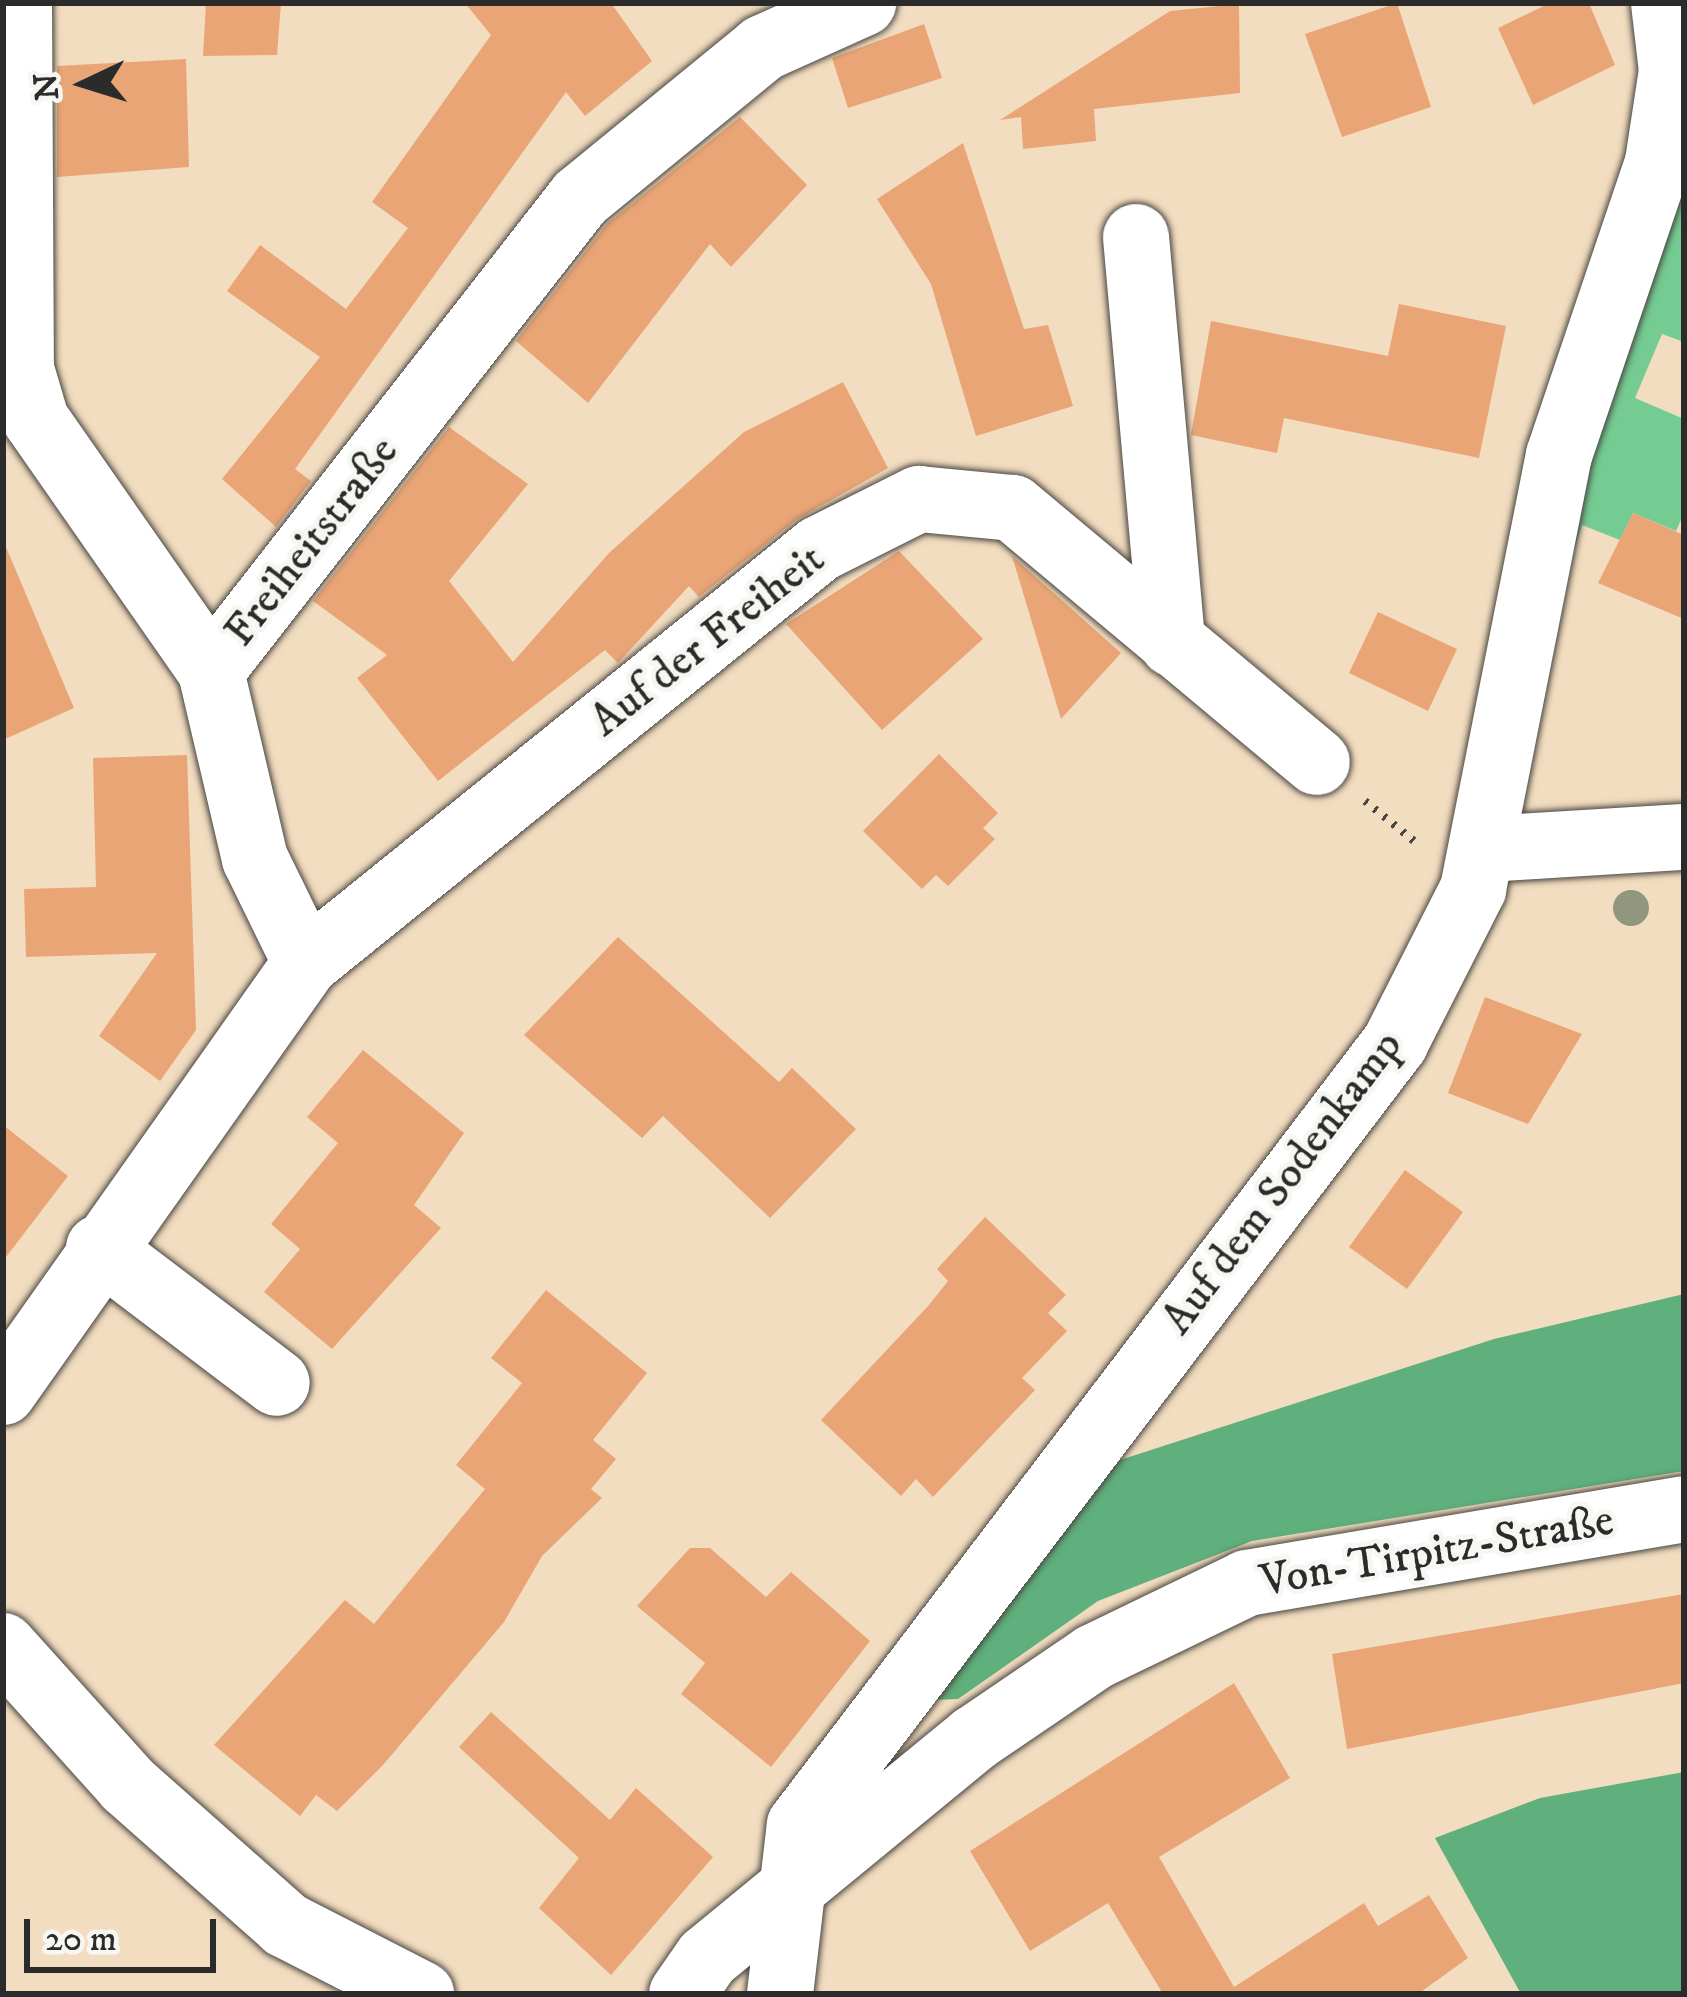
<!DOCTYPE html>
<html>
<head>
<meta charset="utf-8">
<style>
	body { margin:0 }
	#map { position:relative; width:1687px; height:1997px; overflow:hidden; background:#f3ddc0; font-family:"IM FELL DW Pica",serif }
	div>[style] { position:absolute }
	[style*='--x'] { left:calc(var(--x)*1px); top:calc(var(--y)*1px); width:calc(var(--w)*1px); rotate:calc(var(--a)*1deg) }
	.green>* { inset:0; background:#74cc92 }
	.forest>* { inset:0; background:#5fb07c }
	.building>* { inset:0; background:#e9a576 }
	.path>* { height:8px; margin-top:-4px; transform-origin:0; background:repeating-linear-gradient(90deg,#494641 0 3px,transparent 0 12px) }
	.roads { filter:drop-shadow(0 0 3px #494641) drop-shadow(0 0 3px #494641) }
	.minor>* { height:66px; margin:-33px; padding:0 33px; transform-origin:33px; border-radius:33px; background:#fff }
	.trees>* { width:36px; height:36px; margin:-18px; border-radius:50%; background:#91967f }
	span { translate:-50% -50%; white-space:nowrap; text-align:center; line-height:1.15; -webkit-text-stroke:10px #f6f6f2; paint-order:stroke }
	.street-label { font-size:45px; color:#2b2b2b }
	.frame { position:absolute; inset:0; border:6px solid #2b2b2b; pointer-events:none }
	.north { position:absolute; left:24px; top:24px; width:120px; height:120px; -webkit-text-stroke:9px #f6f6f2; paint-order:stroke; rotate:266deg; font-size:33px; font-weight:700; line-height:48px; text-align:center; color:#2b2b2b }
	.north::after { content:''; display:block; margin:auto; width:42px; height:54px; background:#2b2b2b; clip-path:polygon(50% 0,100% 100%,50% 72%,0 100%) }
	.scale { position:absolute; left:24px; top:1919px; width:192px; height:54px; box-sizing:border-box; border:6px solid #2b2b2b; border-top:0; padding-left:15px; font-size:36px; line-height:42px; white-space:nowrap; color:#2b2b2b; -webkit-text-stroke:9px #f6f6f2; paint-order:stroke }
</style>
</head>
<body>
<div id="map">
	<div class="green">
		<i style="clip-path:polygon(1684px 59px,1684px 342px,1662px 334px,1635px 398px,1684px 419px,1684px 513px,1676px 531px,1633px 513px,1620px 540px,1582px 525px,1566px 576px,1559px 455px)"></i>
	</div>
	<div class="forest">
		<i style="clip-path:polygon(1684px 1294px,1684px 1471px,1252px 1541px,1098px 1601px,958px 1699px,934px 1700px,1117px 1461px,1494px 1339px)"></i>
		<i style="clip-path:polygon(1684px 1772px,1684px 1994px,1521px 1994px,1435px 1838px,1540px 1798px)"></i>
	</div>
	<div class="building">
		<i style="clip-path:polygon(206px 3px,281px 3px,277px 55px,203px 56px)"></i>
		<i style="clip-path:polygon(465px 3px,611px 3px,652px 61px,585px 116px,566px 92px,295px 469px,311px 481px,276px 527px,222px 479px,320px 357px,227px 291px,260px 245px,346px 309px,408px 228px,372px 202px,491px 35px)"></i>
		<i style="clip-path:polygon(1397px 3px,1431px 107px,1342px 137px,1305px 34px)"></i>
		<i style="clip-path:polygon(1550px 3px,1589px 3px,1615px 65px,1533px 105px,1498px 28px)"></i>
		<i style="clip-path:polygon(1239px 4px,1240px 93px,1094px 109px,1096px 141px,1023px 149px,1021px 117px,1000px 120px,1170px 11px)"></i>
		<i style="clip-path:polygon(924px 24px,942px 78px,848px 108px,832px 58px)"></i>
		<i style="clip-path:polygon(186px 59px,189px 167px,57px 177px,57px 66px)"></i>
		<i style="clip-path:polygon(740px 117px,807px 185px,731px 267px,710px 244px,588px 403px,516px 341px,607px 224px)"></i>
		<i style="clip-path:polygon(963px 143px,1024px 329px,1048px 325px,1073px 406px,976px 436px,931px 284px,877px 199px)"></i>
		<i style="clip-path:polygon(1399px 304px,1506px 326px,1479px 458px,1284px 418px,1277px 453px,1191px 435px,1211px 321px,1388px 356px)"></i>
		<i style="clip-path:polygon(843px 382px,888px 468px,796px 520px,699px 597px,689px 586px,618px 663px,605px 650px,438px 781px,357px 678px,387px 655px,313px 601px,449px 427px,528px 484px,449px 581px,513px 662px,609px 553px,744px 432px)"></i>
		<i style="clip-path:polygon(1633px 513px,1684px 535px,1684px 619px,1598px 583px)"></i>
		<i style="clip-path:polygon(3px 540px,74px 708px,3px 740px)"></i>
		<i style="clip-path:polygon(899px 551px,983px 639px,882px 730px,786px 624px)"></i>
		<i style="clip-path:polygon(1012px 556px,1121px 653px,1061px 719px)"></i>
		<i style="clip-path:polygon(1378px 612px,1457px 649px,1428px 711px,1349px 673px)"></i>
		<i style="clip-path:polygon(939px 754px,998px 813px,983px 828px,995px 839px,948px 886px,936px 875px,922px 889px,863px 831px)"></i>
		<i style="clip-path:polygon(187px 755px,196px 1030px,160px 1081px,99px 1036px,157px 953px,26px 957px,24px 889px,96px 887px,93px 758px)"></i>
		<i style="clip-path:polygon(618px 937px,779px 1082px,792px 1068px,856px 1129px,770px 1218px,663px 1116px,642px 1138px,524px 1035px)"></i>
		<i style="clip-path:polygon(1485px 997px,1582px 1034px,1528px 1124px,1448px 1093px)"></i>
		<i style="clip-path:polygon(363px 1050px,464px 1133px,414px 1205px,441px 1228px,332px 1349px,264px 1292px,300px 1249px,271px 1224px,338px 1143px,307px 1117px)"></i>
		<i style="clip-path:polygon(3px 1125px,68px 1176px,3px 1261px)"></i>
		<i style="clip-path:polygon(1405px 1170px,1463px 1212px,1407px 1289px,1349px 1247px)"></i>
		<i style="clip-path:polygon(985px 1217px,1066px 1295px,1048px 1313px,1067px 1331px,1022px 1378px,1035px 1390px,933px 1497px,916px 1479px,901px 1496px,821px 1420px,929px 1305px,948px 1281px,937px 1269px)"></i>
		<i style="clip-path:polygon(546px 1290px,647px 1373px,593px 1440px,616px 1459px,591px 1489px,602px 1498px,542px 1556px,504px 1622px,383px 1765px,337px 1811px,316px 1795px,300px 1816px,214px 1745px,345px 1600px,374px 1624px,485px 1489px,456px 1465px,522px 1383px,491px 1358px)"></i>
		<i style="clip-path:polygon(690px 1548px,710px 1548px,766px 1597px,791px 1572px,870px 1641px,771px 1767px,681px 1694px,705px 1663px,637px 1606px)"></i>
		<i style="clip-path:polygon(1684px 1594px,1684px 1683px,1347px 1749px,1332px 1654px)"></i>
		<i style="clip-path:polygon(1234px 1683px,1290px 1778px,1159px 1857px,1234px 1987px,1364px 1903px,1378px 1926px,1429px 1895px,1468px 1958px,1418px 1994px,1163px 1994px,1108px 1903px,1030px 1951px,970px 1851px)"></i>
		<i style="clip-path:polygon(491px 1712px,610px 1820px,636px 1788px,713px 1857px,611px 1975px,539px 1908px,579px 1858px,459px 1747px)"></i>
	</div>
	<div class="path">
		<i style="--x:1365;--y:801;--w:63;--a:39.2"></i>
	</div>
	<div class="roads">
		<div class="minor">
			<i style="--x:19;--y:3;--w:366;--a:89.7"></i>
			<i style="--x:21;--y:369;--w:53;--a:73.6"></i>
			<i style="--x:36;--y:420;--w:306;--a:55.1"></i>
			<i style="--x:1136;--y:237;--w:408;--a:84.9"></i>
			<i style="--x:1486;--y:849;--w:198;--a:-3.5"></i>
			<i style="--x:306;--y:963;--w:659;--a:-38.9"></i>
			<i style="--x:819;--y:549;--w:112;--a:-26.6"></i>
			<i style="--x:919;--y:499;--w:94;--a:5.5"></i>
			<i style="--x:1013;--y:508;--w:396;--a:39.9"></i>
			<i style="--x:99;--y:1248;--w:223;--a:37.2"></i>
			<i style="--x:3;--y:1392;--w:525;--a:-54.77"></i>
			<i style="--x:306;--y:963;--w:116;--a:-116.1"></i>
			<i style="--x:255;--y:859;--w:193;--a:-103.2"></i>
			<i style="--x:211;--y:671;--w:600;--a:-52.04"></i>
			<i style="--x:580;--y:198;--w:237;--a:-39.3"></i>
			<i style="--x:763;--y:48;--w:110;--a:-24.2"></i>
			<i style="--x:3;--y:1646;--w:187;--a:48"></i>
			<i style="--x:128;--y:1785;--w:211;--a:41.5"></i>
			<i style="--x:286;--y:1925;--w:152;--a:27.1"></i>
			<i style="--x:682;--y:1994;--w:44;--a:-55.2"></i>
			<i style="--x:707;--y:1958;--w:347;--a:-39.4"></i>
			<i style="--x:975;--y:1738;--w:144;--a:-34.2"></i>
			<i style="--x:1094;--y:1657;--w:170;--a:-25.8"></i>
			<i style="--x:1247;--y:1583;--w:443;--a:-9.6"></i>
			<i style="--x:780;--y:1994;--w:170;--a:-83.3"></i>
			<i style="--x:800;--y:1825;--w:983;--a:-52.73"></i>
			<i style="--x:1395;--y:1043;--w:173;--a:-63.1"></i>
			<i style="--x:1473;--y:889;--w:442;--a:-78.8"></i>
			<i style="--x:1559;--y:455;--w:309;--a:-71.3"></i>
			<i style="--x:1658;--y:162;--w:92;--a:-81.3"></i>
			<i style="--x:1672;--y:71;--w:68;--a:-96.7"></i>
		</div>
	</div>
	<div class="trees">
		<i style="left:1631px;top:908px"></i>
	</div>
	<div class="street-label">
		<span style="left:312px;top:542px;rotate:-52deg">Freiheitstraße</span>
		<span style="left:708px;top:641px;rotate:-38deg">Auf der Freiheit</span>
		<span style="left:1283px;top:1183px;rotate:-53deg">Auf dem Sodenkamp</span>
		<span style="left:1437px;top:1552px;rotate:-10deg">Von-Tirpitz-Straße</span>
	</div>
	<div class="frame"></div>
	<div class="north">N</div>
	<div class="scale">20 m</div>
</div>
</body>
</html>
